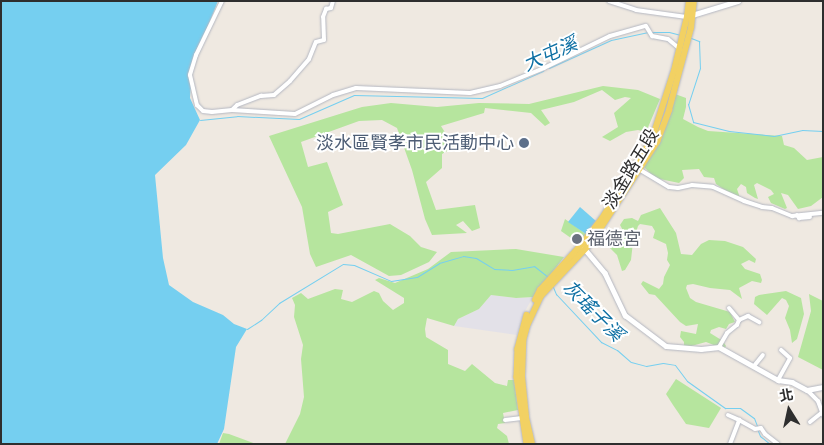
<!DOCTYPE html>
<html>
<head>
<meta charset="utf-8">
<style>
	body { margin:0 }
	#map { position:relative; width:824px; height:445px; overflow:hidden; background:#efe9e1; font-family:Mulish,"Noto Sans TC",sans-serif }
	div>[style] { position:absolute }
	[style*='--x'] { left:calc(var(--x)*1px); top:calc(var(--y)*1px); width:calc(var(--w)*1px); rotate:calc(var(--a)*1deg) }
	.industrial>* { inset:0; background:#e3e1e8 }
	.green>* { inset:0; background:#b6e59e }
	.water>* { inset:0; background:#75cff0 }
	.stream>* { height:1px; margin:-0.5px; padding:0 0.5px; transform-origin:0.5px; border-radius:0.5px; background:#75cff0 }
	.roads { filter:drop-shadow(0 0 1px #b4b7c1) drop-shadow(0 0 1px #b4b7c1) }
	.minor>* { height:4px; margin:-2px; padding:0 2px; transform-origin:2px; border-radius:2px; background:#fff }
	.tertiary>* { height:4.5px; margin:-2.25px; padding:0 2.25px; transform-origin:2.25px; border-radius:2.25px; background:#fff }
	.primary>* { height:5.5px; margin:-2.75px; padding:0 2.75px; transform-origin:2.75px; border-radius:2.75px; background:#f2d163 }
	.dots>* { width:14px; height:14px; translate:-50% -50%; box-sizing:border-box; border:2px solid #fff; border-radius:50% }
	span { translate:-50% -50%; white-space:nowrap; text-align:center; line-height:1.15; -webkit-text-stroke:4px #fff; paint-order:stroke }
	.service-label { font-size:18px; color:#4e5e75 }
	.right { translate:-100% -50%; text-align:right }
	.street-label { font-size:18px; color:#2e2e2e }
	.worship-label { font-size:18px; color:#5b616d }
	.left { translate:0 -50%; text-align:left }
	.water-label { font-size:19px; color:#0d6fa3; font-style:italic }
	.frame { position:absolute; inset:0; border:2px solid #2e2e2e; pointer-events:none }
	.north { position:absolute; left:764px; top:385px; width:50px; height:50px; -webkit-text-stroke:4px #fff; paint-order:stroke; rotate:350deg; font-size:14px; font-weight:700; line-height:20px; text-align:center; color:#2e2e2e }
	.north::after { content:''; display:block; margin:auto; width:18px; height:22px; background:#2e2e2e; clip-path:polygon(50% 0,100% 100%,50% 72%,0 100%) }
</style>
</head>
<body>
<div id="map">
	<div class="industrial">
		<i style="clip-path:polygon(491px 295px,516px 298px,533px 297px,524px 313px,517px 335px,454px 326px,458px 319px,479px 309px)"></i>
	</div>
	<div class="green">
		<i style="clip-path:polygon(603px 86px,638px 90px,660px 99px,646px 132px,638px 130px,626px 132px,610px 141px,602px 137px,618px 127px,614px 113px,631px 98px,625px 97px,615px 100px,602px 90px,574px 102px,541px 110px,550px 123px,545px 126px,531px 113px,485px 108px,484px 113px,441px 126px,454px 147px,442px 154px,442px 168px,426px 182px,436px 210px,475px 205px,480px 228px,472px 231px,463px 221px,456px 225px,467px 233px,432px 235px,425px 219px,412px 170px,397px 128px,382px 120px,359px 121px,301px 142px,308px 167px,327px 162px,343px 205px,328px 212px,331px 233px,338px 234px,390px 224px,410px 236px,421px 247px,437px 252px,429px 262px,401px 275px,389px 276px,351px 255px,316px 267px,310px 254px,302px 207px,269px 136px,362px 107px,391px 103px,437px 107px,479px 103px,529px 104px)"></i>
		<i style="clip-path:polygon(675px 94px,686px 98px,686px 107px,683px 119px,698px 127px,708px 131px,782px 136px,784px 145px,794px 148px,807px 160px,823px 157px,823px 197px,811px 206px,798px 209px,788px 195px,781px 193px,787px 208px,785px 209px,771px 203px,768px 197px,774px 194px,771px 190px,757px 183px,754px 185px,758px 199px,755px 198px,747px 193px,746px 187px,741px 184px,737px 189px,740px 198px,735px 197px,716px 184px,714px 178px,704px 177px,699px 169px,682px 170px,684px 178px,679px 183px,655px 178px,644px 167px,664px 128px)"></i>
		<i style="clip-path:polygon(660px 208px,676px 233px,681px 254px,692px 255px,701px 244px,709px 240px,725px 241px,743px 247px,756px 259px,755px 263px,749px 260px,741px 264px,745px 269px,760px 274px,762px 280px,761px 283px,752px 281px,739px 288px,742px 299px,730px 290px,710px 288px,693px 284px,687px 285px,686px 288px,690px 298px,696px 302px,730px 312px,735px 322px,729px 324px,726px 329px,719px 327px,711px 330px,710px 333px,723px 341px,726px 346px,724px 349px,706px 342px,684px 348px,684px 342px,680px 337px,681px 331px,696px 334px,698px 324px,686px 326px,680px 322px,655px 295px,649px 294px,641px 284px,643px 281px,659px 289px,663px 284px,664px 277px,670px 265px,667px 260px,668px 253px,666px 244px,653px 238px,655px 231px,652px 226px,640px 224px,638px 226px,633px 242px,631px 260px,625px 270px,622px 271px,617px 255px,605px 243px,606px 240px,621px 240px,626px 236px,620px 225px,624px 219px,632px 218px,638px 221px,641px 215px)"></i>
		<i style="clip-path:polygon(565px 219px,586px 234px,578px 243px,561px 231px)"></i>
		<i style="clip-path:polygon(516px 249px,564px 257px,533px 297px,516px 298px,491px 295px,479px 309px,458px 319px,454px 326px,427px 318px,425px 329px,426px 337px,448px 350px,448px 364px,465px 371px,472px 364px,495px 383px,507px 386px,508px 380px,514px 380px,518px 410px,503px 413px,505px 423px,498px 424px,497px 428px,507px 436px,509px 444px,285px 444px,300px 414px,304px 397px,301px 359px,303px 345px,294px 317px,295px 305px,292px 298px,301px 293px,308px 299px,335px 289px,343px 290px,341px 299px,352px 302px,374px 291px,379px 293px,383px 301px,393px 310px,404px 303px,404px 298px,375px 280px,379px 278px,395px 283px,428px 269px,451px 252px)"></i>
		<i style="clip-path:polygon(786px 291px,801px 298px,804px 314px,797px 339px,792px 343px,790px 330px,785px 318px,789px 306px,786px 300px,782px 298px,767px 315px,754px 304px,755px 297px,759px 295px)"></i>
		<i style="clip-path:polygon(809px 294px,823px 301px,823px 370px,798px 357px,811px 311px)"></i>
		<i style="clip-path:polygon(676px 379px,721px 408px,709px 428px,686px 424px,673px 405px,666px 394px)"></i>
		<i style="clip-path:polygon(223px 433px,229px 434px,256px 444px,219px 444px)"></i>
	</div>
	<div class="water">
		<i style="clip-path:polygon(1px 1px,218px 1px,192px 66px,190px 98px,200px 120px,186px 145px,155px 175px,163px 258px,169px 285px,193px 302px,223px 315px,234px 324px,247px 329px,236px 347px,224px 429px,217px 444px,1px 444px)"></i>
		<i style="clip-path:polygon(580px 207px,596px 221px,586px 234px,568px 222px)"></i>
	</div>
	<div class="stream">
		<i style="--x:652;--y:32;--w:17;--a:0"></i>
		<i style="--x:669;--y:32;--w:11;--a:15"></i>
		<i style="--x:691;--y:38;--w:9;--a:21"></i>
		<i style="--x:699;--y:41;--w:27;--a:88"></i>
		<i style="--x:700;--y:68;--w:38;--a:108"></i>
		<i style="--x:688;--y:104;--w:19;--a:74"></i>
		<i style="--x:693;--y:122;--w:37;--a:14"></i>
		<i style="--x:729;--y:131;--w:45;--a:6.3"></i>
		<i style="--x:774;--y:136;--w:29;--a:-12"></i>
		<i style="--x:802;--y:130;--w:21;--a:3"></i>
		<i style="--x:549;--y:68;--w:68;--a:-24.3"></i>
		<i style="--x:611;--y:40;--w:38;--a:-12"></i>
		<i style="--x:200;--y:120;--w:37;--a:-6"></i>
		<i style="--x:237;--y:116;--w:62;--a:2.8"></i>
		<i style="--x:299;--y:119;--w:60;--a:-23.6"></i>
		<i style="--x:354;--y:95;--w:128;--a:1.3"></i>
		<i style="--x:482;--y:98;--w:67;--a:-23.9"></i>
		<i style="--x:553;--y:287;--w:8;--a:67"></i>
		<i style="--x:556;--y:294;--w:66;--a:46.8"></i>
		<i style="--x:601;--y:342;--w:18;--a:27"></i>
		<i style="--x:617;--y:350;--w:18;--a:41"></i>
		<i style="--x:631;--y:362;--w:16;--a:15"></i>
		<i style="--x:646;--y:366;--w:17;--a:-10"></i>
		<i style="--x:663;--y:363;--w:12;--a:9"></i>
		<i style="--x:675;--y:365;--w:20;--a:53"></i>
		<i style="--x:687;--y:381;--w:47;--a:35.4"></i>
		<i style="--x:725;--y:408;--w:15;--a:0"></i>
		<i style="--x:740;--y:408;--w:17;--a:36"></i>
		<i style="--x:754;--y:418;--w:9;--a:69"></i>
		<i style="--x:247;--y:329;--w:17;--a:-33"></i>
		<i style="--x:261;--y:320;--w:25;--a:-43"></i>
		<i style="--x:279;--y:303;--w:75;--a:-31.4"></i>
		<i style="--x:343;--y:264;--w:11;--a:5"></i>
		<i style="--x:354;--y:265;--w:40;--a:23.4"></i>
		<i style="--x:391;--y:281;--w:26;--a:-9"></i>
		<i style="--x:417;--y:277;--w:26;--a:-32"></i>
		<i style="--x:439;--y:263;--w:25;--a:-16"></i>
		<i style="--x:463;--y:256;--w:13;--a:9"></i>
		<i style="--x:476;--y:258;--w:21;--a:31"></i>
		<i style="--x:494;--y:269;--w:18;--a:3"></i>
		<i style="--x:512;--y:270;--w:22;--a:-10"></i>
		<i style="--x:534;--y:266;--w:18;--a:38"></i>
		<i style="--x:758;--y:431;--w:5;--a:68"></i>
		<i style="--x:760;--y:436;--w:13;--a:39"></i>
	</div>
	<div class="roads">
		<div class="minor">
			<i style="--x:222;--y:1;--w:60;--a:115.7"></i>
			<i style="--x:196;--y:55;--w:21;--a:107"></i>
			<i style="--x:190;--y:75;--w:31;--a:77"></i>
			<i style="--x:197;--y:105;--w:8;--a:45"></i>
			<i style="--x:203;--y:111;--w:9;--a:6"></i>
			<i style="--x:212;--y:112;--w:20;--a:-6"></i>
			<i style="--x:232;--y:110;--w:63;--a:3.6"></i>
			<i style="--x:295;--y:114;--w:42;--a:-26.6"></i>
			<i style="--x:333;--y:95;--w:24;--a:-17"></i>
			<i style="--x:356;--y:88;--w:114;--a:2.5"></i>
			<i style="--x:470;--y:93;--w:31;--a:-13"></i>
			<i style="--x:500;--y:86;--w:48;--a:-22.2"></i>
			<i style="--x:544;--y:68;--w:73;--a:-25.9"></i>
			<i style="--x:610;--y:36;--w:37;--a:-16"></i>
			<i style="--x:646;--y:26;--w:12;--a:59"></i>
			<i style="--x:652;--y:36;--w:16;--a:11"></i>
			<i style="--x:668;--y:39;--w:16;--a:40"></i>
			<i style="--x:609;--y:1;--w:28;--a:18"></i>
			<i style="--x:636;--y:10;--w:51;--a:7.8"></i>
			<i style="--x:232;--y:110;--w:7;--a:-45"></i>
			<i style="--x:237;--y:105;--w:26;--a:-21"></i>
			<i style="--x:261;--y:96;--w:13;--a:-4"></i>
			<i style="--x:274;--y:95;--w:21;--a:-41"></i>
			<i style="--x:290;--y:81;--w:29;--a:-49"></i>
			<i style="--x:309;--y:59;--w:18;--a:-68"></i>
			<i style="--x:316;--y:42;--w:8;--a:-14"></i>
			<i style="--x:324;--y:40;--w:23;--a:-92"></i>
			<i style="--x:323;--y:17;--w:9;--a:-69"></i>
			<i style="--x:326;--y:9;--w:5;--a:-11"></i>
			<i style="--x:331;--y:8;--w:7;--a:-74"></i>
			<i style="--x:637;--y:168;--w:37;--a:31"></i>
			<i style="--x:669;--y:187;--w:9;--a:6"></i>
			<i style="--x:678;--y:188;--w:14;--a:-12"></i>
			<i style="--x:692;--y:185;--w:21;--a:5"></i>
			<i style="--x:713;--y:187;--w:34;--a:24"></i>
			<i style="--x:744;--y:201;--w:19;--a:18"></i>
			<i style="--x:762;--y:207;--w:10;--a:6"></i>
			<i style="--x:772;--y:208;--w:22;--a:22"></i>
			<i style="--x:792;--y:216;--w:31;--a:-6"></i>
			<i style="--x:797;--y:215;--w:4;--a:56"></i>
			<i style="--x:799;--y:218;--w:11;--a:-5"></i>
			<i style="--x:729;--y:308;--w:16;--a:50"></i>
			<i style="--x:719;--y:347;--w:16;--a:-60"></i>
			<i style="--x:727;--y:333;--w:13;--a:-39"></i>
			<i style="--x:737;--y:325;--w:5;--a:-68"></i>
			<i style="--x:739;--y:320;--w:10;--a:-24"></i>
			<i style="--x:748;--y:316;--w:13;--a:29"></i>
			<i style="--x:754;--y:366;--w:14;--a:-51"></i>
			<i style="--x:778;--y:380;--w:25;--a:-61"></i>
			<i style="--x:790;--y:358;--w:12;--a:-138"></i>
			<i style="--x:807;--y:390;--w:16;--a:45"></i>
			<i style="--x:818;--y:401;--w:15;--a:70"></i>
			<i style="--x:728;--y:415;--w:12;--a:24"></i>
			<i style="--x:505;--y:420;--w:17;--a:-7"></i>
			<i style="--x:810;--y:422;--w:14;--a:-39"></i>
			<i style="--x:730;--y:444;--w:26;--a:-69"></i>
			<i style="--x:739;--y:420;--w:18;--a:29"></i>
			<i style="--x:755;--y:429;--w:6;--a:-9"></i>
			<i style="--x:761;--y:428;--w:7;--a:56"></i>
			<i style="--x:765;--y:434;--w:16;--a:38"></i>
		</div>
		<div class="tertiary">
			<i style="--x:692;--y:15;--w:48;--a:-16.9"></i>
			<i style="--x:584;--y:248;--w:33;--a:50"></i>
			<i style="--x:605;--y:273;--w:47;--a:64.5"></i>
			<i style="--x:625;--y:315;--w:51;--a:37.1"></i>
			<i style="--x:666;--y:346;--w:35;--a:5"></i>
			<i style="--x:701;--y:349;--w:18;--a:-6"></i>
			<i style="--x:719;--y:347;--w:68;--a:29.2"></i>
			<i style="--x:778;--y:380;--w:14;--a:8"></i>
			<i style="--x:792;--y:382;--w:17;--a:28"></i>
			<i style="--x:807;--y:390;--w:16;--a:-11"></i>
		</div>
		<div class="primary">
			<i style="--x:535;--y:300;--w:11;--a:-63"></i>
			<i style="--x:540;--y:290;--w:62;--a:-47.6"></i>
			<i style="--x:582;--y:244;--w:31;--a:-52"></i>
			<i style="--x:601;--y:220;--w:96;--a:-57.8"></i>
			<i style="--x:652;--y:139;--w:71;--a:-72.1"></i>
			<i style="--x:674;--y:71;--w:56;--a:-76.5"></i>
			<i style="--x:687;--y:17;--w:16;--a:-83"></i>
			<i style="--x:527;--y:315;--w:35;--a:105"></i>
			<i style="--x:518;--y:349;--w:28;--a:92"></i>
			<i style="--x:517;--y:377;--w:68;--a:81.5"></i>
			<i style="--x:532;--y:444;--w:28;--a:-103"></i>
			<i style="--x:526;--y:417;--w:40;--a:-95.7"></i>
			<i style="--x:522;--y:377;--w:36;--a:-88"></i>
			<i style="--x:523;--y:341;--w:16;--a:-75"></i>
			<i style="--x:527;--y:326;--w:33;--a:-65"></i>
			<i style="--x:541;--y:296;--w:73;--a:-46.7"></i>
			<i style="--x:591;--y:243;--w:121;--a:-56.8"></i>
			<i style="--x:657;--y:142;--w:34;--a:-69"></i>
			<i style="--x:669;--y:110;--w:85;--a:-75"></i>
			<i style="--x:691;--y:28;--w:27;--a:-84"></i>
		</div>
	</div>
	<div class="dots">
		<i style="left:524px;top:143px;background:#5c6f8a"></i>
		<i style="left:577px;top:239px;background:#6b7280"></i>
	</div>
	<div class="service-label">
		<span class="right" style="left:514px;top:143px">淡水區賢孝市民活動中心</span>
	</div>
	<div class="street-label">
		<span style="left:631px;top:169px;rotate:-59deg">淡金路五段</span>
	</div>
	<div class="worship-label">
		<span class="left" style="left:587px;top:239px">福德宮</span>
	</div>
	<div class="water-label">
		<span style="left:550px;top:54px;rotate:-24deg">大屯溪</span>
		<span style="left:593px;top:311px;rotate:45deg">灰瑤子溪</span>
	</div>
	<div class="frame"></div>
	<div class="north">北</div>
</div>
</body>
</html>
